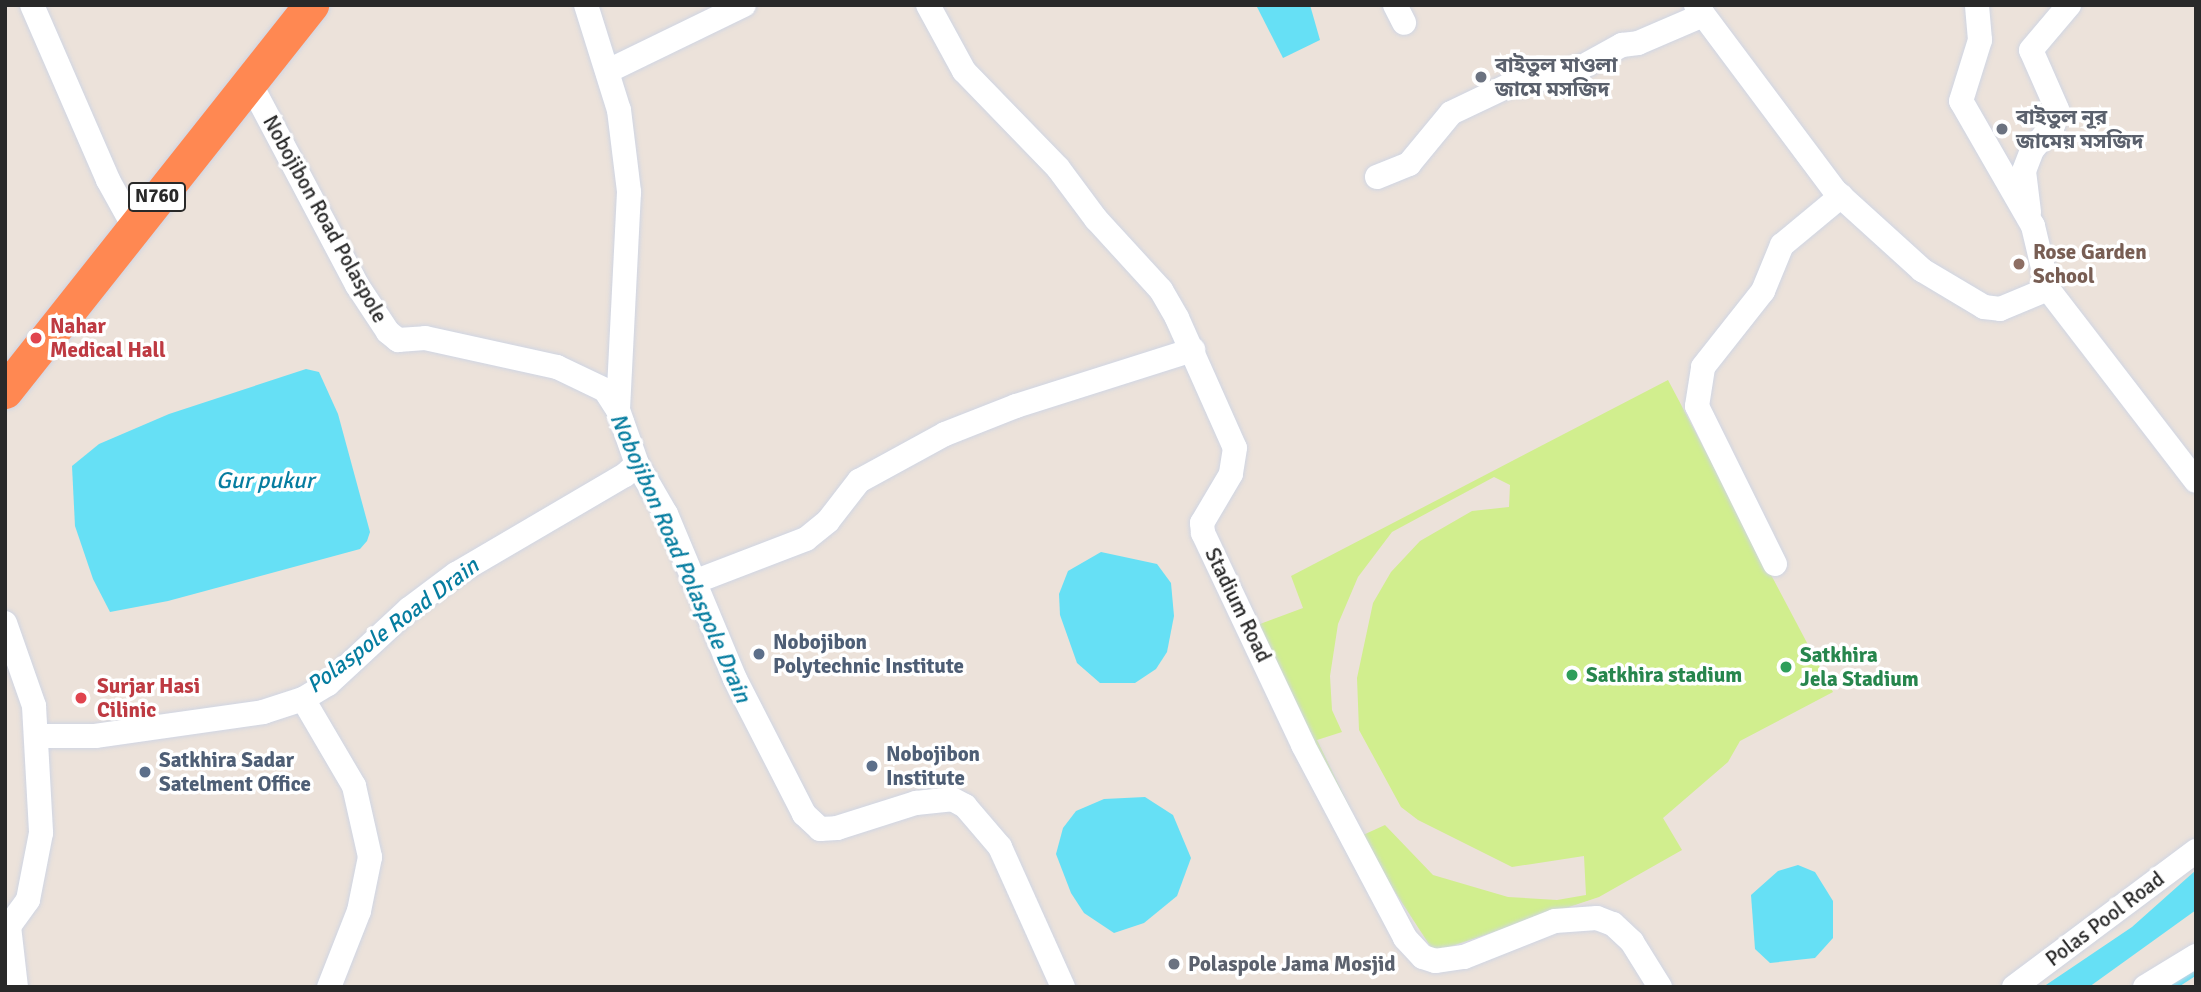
<!DOCTYPE html>
<html>
<head>
<meta charset="utf-8">
<style>
	body { margin:0 }
	#map { position:relative; width:2201px; height:992px; overflow:hidden; background:#ece2da; font-family:Signika,"Noto Sans Bengali",sans-serif }
	div>[style] { position:absolute }
	[style*='--x'] { left:calc(var(--x)*1px); top:calc(var(--y)*1px); width:calc(var(--w)*1px); rotate:calc(var(--a)*1deg) }
	.pitch>* { inset:0; background:#d1ee8e }
	.water>* { inset:0; background:#66e0f5 }
	.stream>* { height:6px; margin:-3px; padding:0 3px; transform-origin:3px; border-radius:3px; background:#66e0f5 }
	.roads { filter:drop-shadow(0 0 2px #cfd5e3) drop-shadow(0 0 2px #cfd5e3) }
	.minor>* { height:24px; margin:-12px; padding:0 12px; transform-origin:12px; border-radius:12px; background:#fff }
	.highway>* { height:35px; margin:-17.5px; padding:0 17.5px; transform-origin:17.5px; border-radius:17.5px; background:#ff8852 }
	.dots>* { width:19px; height:19px; translate:-50% -50%; box-sizing:border-box; border:4px solid #fff; border-radius:50% }
	span { translate:-50% -50%; white-space:nowrap; text-align:center; line-height:1.15; -webkit-text-stroke:7px #fff; paint-order:stroke }
	.shield-label span { padding:2px 5px; background:#fff; border:2px solid; border-radius:5px; -webkit-text-stroke-width:0 }
	.shield-label { font-size:19px; color:#292929; font-weight:700 }
	.worship-label { font-size:21px; color:#5b616d; font-weight:700 }
	.left { translate:0 -50%; text-align:left }
	.street-label { font-size:21px; color:#292929 }
	.education-label { font-size:21px; color:#785e54; font-weight:700 }
	.health-label { font-size:21px; color:#be3a42; font-weight:700 }
	.service-label { font-size:21px; color:#4e5e75; font-weight:700 }
	.leisure-label { font-size:21px; color:#27864d; font-weight:700 }
	.water-label { font-size:23px; color:#067da0; font-style:italic }
	.frame { position:absolute; inset:0; border:7px solid #292929; pointer-events:none }
</style>
</head>
<body>
<div id="map">
	<div class="pitch">
		<i style="clip-path:polygon(evenodd,1668px 380px,1833px 692px,1740px 741px,1728px 762px,1663px 818px,1682px 850px,1599px 897px,1434px 952px,1362px 841px,1252px 627px,1303px 608px,1291px 576px,1668px 380px,1494px 477px,1510px 485px,1509px 507px,1472px 511px,1420px 541px,1391px 572px,1373px 603px,1357px 678px,1359px 730px,1401px 807px,1418px 820px,1512px 867px,1584px 856px,1586px 895px,1557px 900px,1508px 897px,1433px 875px,1385px 825px,1363px 835px,1317px 740px,1342px 732px,1332px 710px,1330px 676px,1338px 624px,1358px 577px,1392px 532px,1494px 477px)"></i>
	</div>
	<div class="water">
		<i style="clip-path:polygon(1256px 5px,1310px 5px,1320px 40px,1283px 58px)"></i>
		<i style="clip-path:polygon(306px 369px,319px 372px,338px 414px,370px 532px,367px 541px,360px 549px,168px 601px,110px 612px,93px 579px,75px 526px,72px 466px,99px 444px,169px 414px)"></i>
		<i style="clip-path:polygon(1101px 552px,1157px 564px,1171px 583px,1174px 616px,1167px 652px,1156px 669px,1135px 683px,1100px 683px,1077px 663px,1060px 615px,1059px 594px,1068px 571px)"></i>
		<i style="clip-path:polygon(1145px 797px,1173px 815px,1191px 858px,1177px 896px,1144px 923px,1114px 933px,1084px 913px,1071px 893px,1056px 854px,1063px 828px,1076px 811px,1104px 799px)"></i>
		<i style="clip-path:polygon(1798px 865px,1815px 872px,1833px 901px,1833px 938px,1815px 958px,1770px 963px,1755px 949px,1751px 895px,1778px 871px)"></i>
		<i style="clip-path:polygon(2196px 870px,2196px 910px,2089px 987px,2043px 987px,2132px 927px)"></i>
	</div>
	<div class="stream">
		<i style="--x:2173;--y:987;--w:27;--a:-33"></i>
	</div>
	<div class="roads">
		<div class="minor">
			<i style="--x:32;--y:5;--w:191;--a:66.5"></i>
			<i style="--x:108;--y:180;--w:54;--a:61"></i>
			<i style="--x:586;--y:5;--w:110;--a:72.6"></i>
			<i style="--x:619;--y:110;--w:83;--a:83"></i>
			<i style="--x:629;--y:192;--w:218;--a:92.9"></i>
			<i style="--x:928;--y:5;--w:75;--a:61.4"></i>
			<i style="--x:964;--y:71;--w:135;--a:45.9"></i>
			<i style="--x:1058;--y:168;--w:64;--a:53.3"></i>
			<i style="--x:1096;--y:219;--w:96;--a:47.5"></i>
			<i style="--x:1161;--y:290;--w:32;--a:60"></i>
			<i style="--x:1177;--y:318;--w:142;--a:66"></i>
			<i style="--x:1235;--y:448;--w:26;--a:99"></i>
			<i style="--x:1231;--y:474;--w:57;--a:120.6"></i>
			<i style="--x:1202;--y:523;--w:10;--a:84"></i>
			<i style="--x:1203;--y:533;--w:234;--a:64.7"></i>
			<i style="--x:1303;--y:745;--w:218;--a:62.1"></i>
			<i style="--x:1405;--y:938;--w:26;--a:47"></i>
			<i style="--x:1423;--y:957;--w:13;--a:18"></i>
			<i style="--x:1435;--y:961;--w:29;--a:-8"></i>
			<i style="--x:1464;--y:957;--w:98;--a:-21.6"></i>
			<i style="--x:1555;--y:921;--w:42;--a:-4.1"></i>
			<i style="--x:1597;--y:918;--w:17;--a:21"></i>
			<i style="--x:1613;--y:924;--w:26;--a:43"></i>
			<i style="--x:1632;--y:942;--w:53;--a:58.1"></i>
			<i style="--x:1395;--y:5;--w:20;--a:63"></i>
			<i style="--x:1696;--y:5;--w:232;--a:53.2"></i>
			<i style="--x:1835;--y:191;--w:118;--a:42.2"></i>
			<i style="--x:1922;--y:270;--w:72;--a:30.8"></i>
			<i style="--x:1984;--y:307;--w:16;--a:7"></i>
			<i style="--x:2000;--y:309;--w:52;--a:-22.6"></i>
			<i style="--x:2048;--y:289;--w:65;--a:-103.4"></i>
			<i style="--x:2033;--y:226;--w:144;--a:-119.9"></i>
			<i style="--x:1961;--y:101;--w:64;--a:-72.7"></i>
			<i style="--x:1980;--y:40;--w:35;--a:-95"></i>
			<i style="--x:608;--y:71;--w:151;--a:-25.9"></i>
			<i style="--x:249;--y:81;--w:231;--a:62.1"></i>
			<i style="--x:357;--y:285;--w:56;--a:56.6"></i>
			<i style="--x:388;--y:332;--w:13;--a:39"></i>
			<i style="--x:398;--y:340;--w:27;--a:-4"></i>
			<i style="--x:425;--y:338;--w:135;--a:12.4"></i>
			<i style="--x:557;--y:367;--w:53;--a:25.6"></i>
			<i style="--x:605;--y:390;--w:24;--a:57"></i>
			<i style="--x:618;--y:410;--w:57;--a:70.6"></i>
			<i style="--x:637;--y:464;--w:58;--a:59.9"></i>
			<i style="--x:666;--y:514;--w:179;--a:67.3"></i>
			<i style="--x:735;--y:679;--w:152;--a:62.9"></i>
			<i style="--x:804;--y:814;--w:22;--a:43"></i>
			<i style="--x:820;--y:829;--w:17;--a:-3"></i>
			<i style="--x:837;--y:828;--w:83;--a:-17.6"></i>
			<i style="--x:916;--y:803;--w:36;--a:-6"></i>
			<i style="--x:952;--y:799;--w:15;--a:28"></i>
			<i style="--x:965;--y:806;--w:54;--a:49.5"></i>
			<i style="--x:1000;--y:847;--w:154;--a:65.8"></i>
			<i style="--x:1377;--y:177;--w:35;--a:-22"></i>
			<i style="--x:1409;--y:164;--w:66;--a:-50.5"></i>
			<i style="--x:1451;--y:113;--w:70;--a:-25.5"></i>
			<i style="--x:1514;--y:83;--w:6;--a:18"></i>
			<i style="--x:1520;--y:85;--w:65;--a:-16.2"></i>
			<i style="--x:1582;--y:67;--w:46;--a:-28.8"></i>
			<i style="--x:1622;--y:45;--w:16;--a:-7"></i>
			<i style="--x:1638;--y:43;--w:71;--a:-23.3"></i>
			<i style="--x:2029;--y:212;--w:41;--a:-97"></i>
			<i style="--x:2024;--y:171;--w:22;--a:-69"></i>
			<i style="--x:2032;--y:150;--w:33;--a:-50"></i>
			<i style="--x:2053;--y:125;--w:16;--a:-76"></i>
			<i style="--x:2057;--y:109;--w:64;--a:-113.8"></i>
			<i style="--x:2031;--y:50;--w:59;--a:-49.8"></i>
			<i style="--x:2048;--y:289;--w:242;--a:52.4"></i>
			<i style="--x:1775;--y:564;--w:176;--a:-116.3"></i>
			<i style="--x:1697;--y:406;--w:39;--a:-81"></i>
			<i style="--x:1703;--y:367;--w:97;--a:-51.7"></i>
			<i style="--x:1763;--y:291;--w:50;--a:-67.6"></i>
			<i style="--x:1782;--y:245;--w:77;--a:-39.7"></i>
			<i style="--x:694;--y:582;--w:120;--a:-21"></i>
			<i style="--x:806;--y:539;--w:28;--a:-39"></i>
			<i style="--x:828;--y:521;--w:51;--a:-52.2"></i>
			<i style="--x:859;--y:481;--w:98;--a:-28.7"></i>
			<i style="--x:945;--y:434;--w:76;--a:-21.5"></i>
			<i style="--x:1016;--y:406;--w:186;--a:-17.6"></i>
			<i style="--x:5;--y:623;--w:88;--a:70.7"></i>
			<i style="--x:34;--y:706;--w:127;--a:86.8"></i>
			<i style="--x:41;--y:833;--w:68;--a:101"></i>
			<i style="--x:28;--y:900;--w:32;--a:126"></i>
			<i style="--x:9;--y:926;--w:61;--a:83.5"></i>
			<i style="--x:303;--y:699;--w:101;--a:59.6"></i>
			<i style="--x:354;--y:786;--w:73;--a:77.3"></i>
			<i style="--x:370;--y:857;--w:55;--a:101.5"></i>
			<i style="--x:359;--y:911;--w:82;--a:111.5"></i>
			<i style="--x:38;--y:736;--w:57;--a:0"></i>
			<i style="--x:95;--y:736;--w:170;--a:-8.1"></i>
			<i style="--x:263;--y:712;--w:42;--a:-18"></i>
			<i style="--x:303;--y:699;--w:29;--a:-31"></i>
			<i style="--x:328;--y:684;--w:110;--a:-42.8"></i>
			<i style="--x:409;--y:609;--w:59;--a:-36.7"></i>
			<i style="--x:456;--y:574;--w:196;--a:-30.4"></i>
			<i style="--x:625;--y:475;--w:16;--a:-43"></i>
			<i style="--x:2014;--y:987;--w:227;--a:-36.8"></i>
			<i style="--x:2145;--y:987;--w:60;--a:-31.3"></i>
		</div>
		<div class="highway">
			<i style="--x:5;--y:391;--w:493;--a:-51.6"></i>
		</div>
	</div>
	<div class="dots">
		<i style="left:1481px;top:77px;background:#6b7280"></i>
		<i style="left:2002px;top:129px;background:#6b7280"></i>
		<i style="left:2019px;top:264px;background:#8d6e63"></i>
		<i style="left:36px;top:338px;background:#e0444e"></i>
		<i style="left:759px;top:654px;background:#5c6f8a"></i>
		<i style="left:1786px;top:667px;background:#2e9e5b"></i>
		<i style="left:1572px;top:675px;background:#2e9e5b"></i>
		<i style="left:81px;top:698px;background:#e0444e"></i>
		<i style="left:872px;top:766px;background:#5c6f8a"></i>
		<i style="left:145px;top:772px;background:#5c6f8a"></i>
		<i style="left:1174px;top:964px;background:#6b7280"></i>
	</div>
	<div class="shield-label">
		<span style="left:157px;top:197px">N760</span>
	</div>
	<div class="worship-label">
		<span class="left" style="left:1495px;top:77px">বাইতুল মাওলা<br>জামে মসজিদ</span>
		<span class="left" style="left:2016px;top:129px">বাইতুল নূর<br>জামেয় মসজিদ</span>
		<span class="left" style="left:1188px;top:964px">Polaspole Jama Mosjid</span>
	</div>
	<div class="street-label">
		<span style="left:325px;top:219px;rotate:61deg">Nobojibon Road Polaspole</span>
		<span style="left:1238px;top:605px;rotate:64deg">Stadium Road</span>
		<span style="left:2105px;top:919px;rotate:-37deg">Polas Pool Road</span>
	</div>
	<div class="education-label">
		<span class="left" style="left:2033px;top:264px">Rose Garden<br>School</span>
	</div>
	<div class="health-label">
		<span class="left" style="left:50px;top:338px">Nahar<br>Medical Hall</span>
		<span class="left" style="left:97px;top:698px">Surjar Hasi<br>Cilinic</span>
	</div>
	<div class="service-label">
		<span class="left" style="left:773px;top:654px">Nobojibon<br>Polytechnic Institute</span>
		<span class="left" style="left:886px;top:766px">Nobojibon<br>Institute</span>
		<span class="left" style="left:159px;top:772px">Satkhira Sadar<br>Satelment Office</span>
	</div>
	<div class="leisure-label">
		<span class="left" style="left:1800px;top:667px">Satkhira<br>Jela Stadium</span>
		<span class="left" style="left:1586px;top:675px">Satkhira stadium</span>
	</div>
	<div class="water-label">
		<span style="left:265px;top:481px">Gur pukur</span>
		<span style="left:680px;top:558px;rotate:66deg">Nobojibon Road Polaspole Drain</span>
		<span style="left:393px;top:626px;rotate:-37deg">Polaspole Road Drain</span>
	</div>
	<div class="frame"></div>
</div>
</body>
</html>
